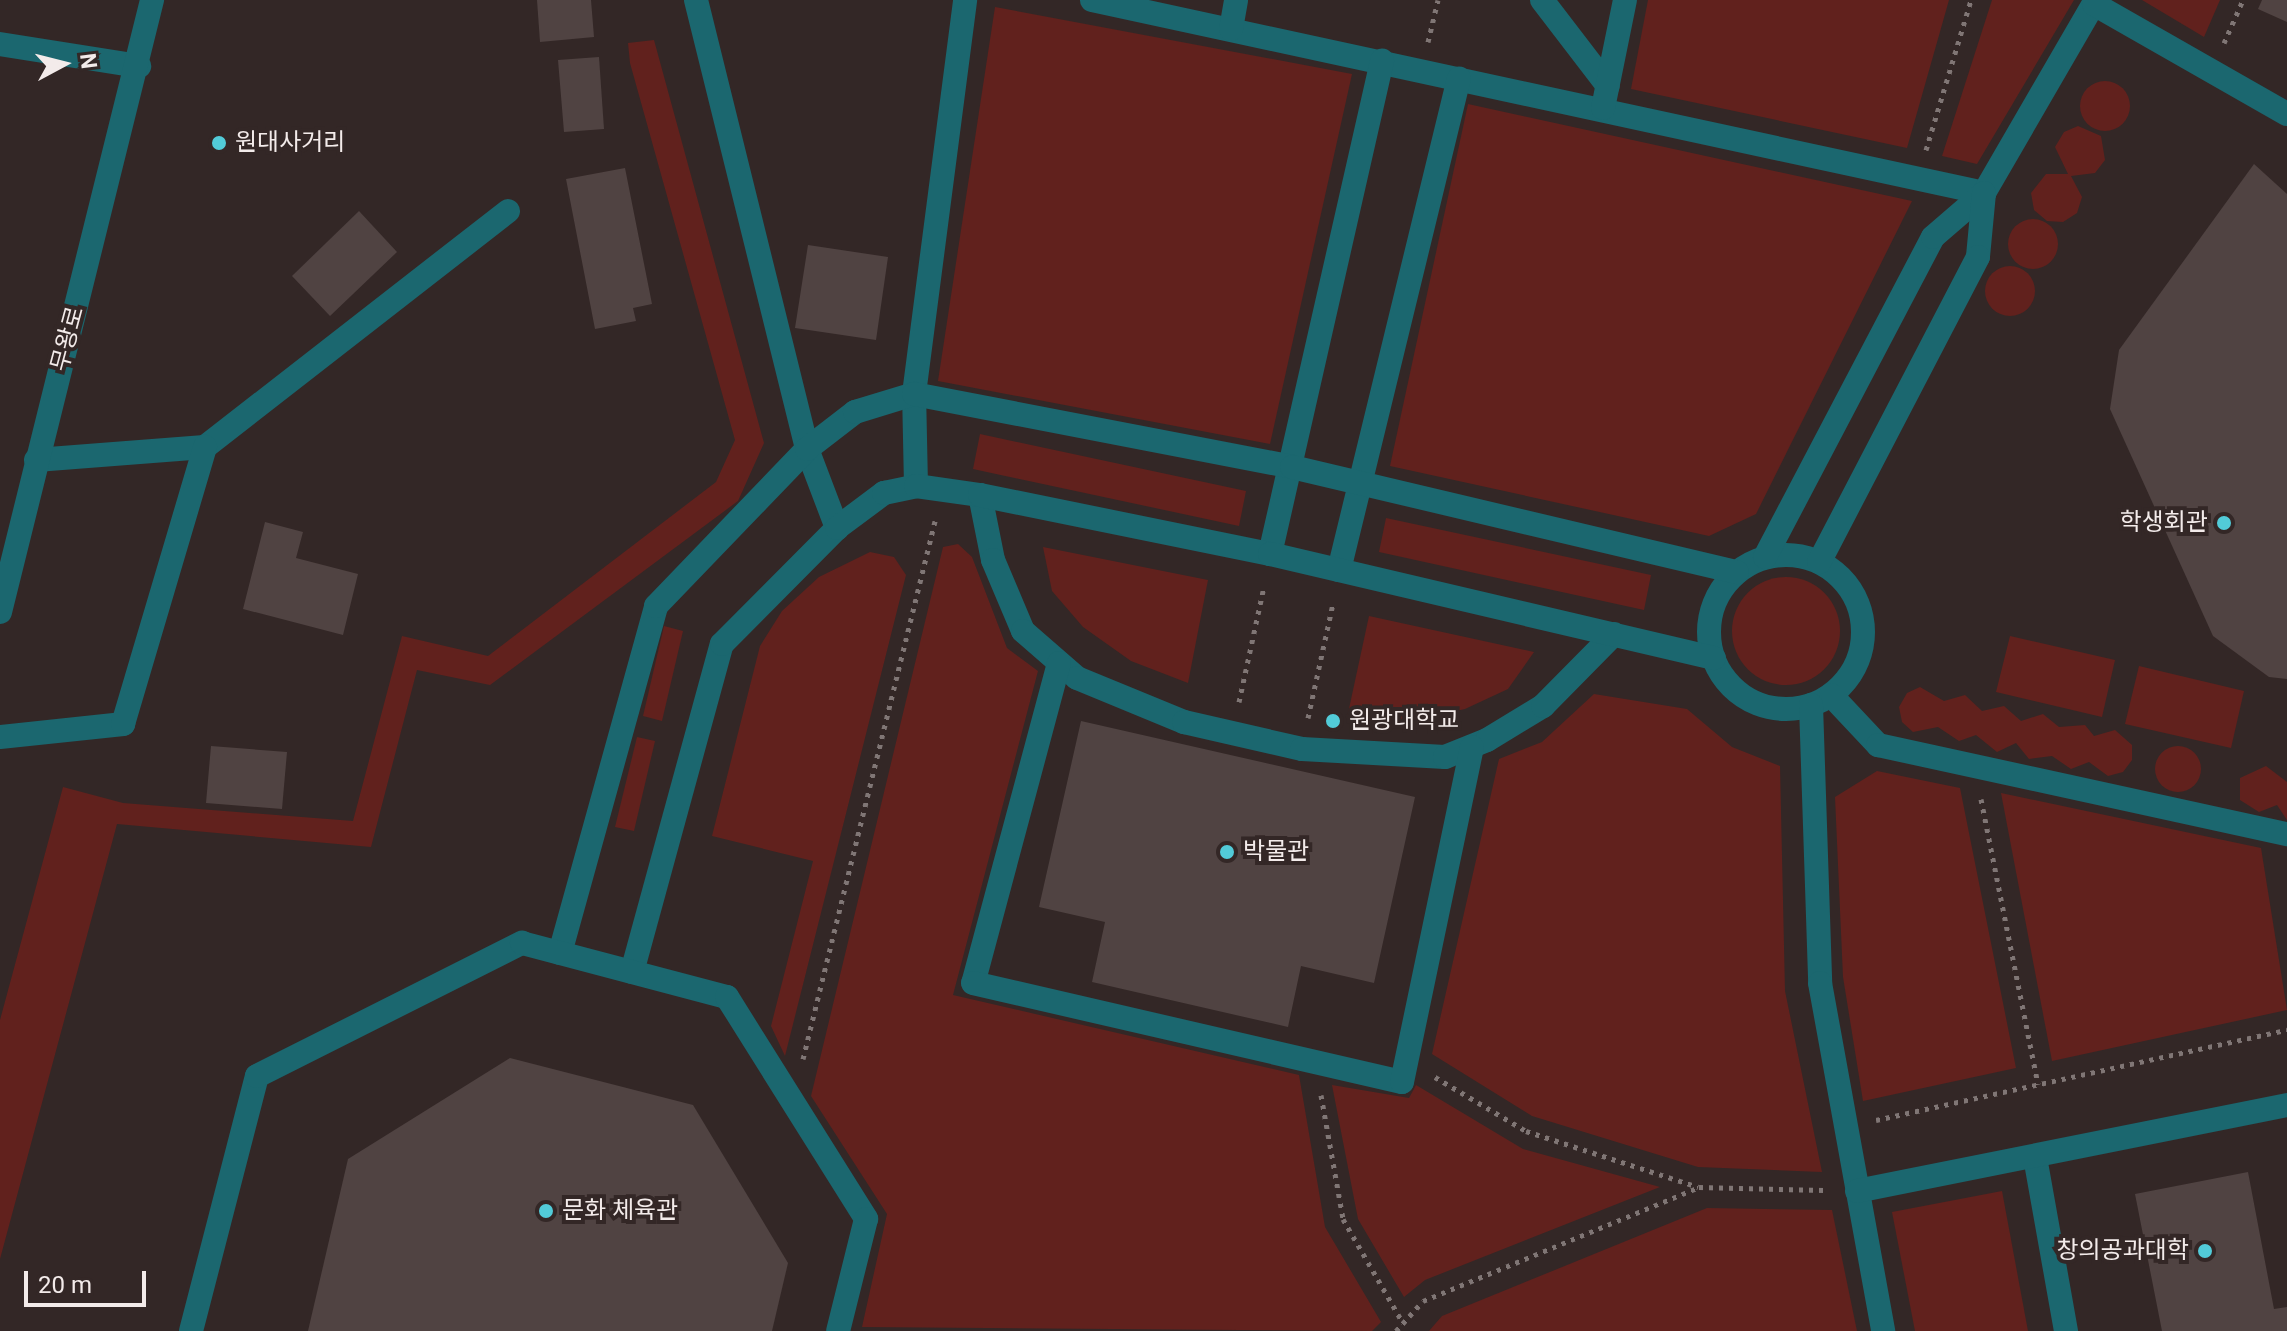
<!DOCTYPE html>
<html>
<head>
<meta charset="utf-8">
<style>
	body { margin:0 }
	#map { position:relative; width:2287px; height:1331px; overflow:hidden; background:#332726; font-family:Roboto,"Noto Sans KR",sans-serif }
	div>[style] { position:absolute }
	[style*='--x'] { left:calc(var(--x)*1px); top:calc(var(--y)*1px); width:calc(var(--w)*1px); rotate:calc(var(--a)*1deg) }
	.green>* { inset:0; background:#61211d }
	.round { border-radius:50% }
	.building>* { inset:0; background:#504342 }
	.path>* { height:5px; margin-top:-2.5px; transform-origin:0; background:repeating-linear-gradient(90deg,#807675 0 4px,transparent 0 10px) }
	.minor>* { height:24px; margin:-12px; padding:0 12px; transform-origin:12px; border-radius:12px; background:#1b676f }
	.minor>.ring { margin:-12px; padding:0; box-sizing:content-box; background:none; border:24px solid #1b676f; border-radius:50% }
	.dots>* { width:22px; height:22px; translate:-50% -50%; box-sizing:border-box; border:4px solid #332726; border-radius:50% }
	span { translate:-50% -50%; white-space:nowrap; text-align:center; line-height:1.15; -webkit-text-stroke:8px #332726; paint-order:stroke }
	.poi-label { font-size:24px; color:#f3ebea }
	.left { translate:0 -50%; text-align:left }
	.right { translate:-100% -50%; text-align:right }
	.street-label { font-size:24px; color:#f3ebea }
	.north { position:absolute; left:24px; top:24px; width:80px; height:80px; -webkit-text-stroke:6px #332726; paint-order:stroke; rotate:83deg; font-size:22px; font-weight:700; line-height:32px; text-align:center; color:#f3ebea }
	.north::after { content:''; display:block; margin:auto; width:28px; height:36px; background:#f3ebea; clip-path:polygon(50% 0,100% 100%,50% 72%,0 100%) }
	.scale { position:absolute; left:24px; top:1271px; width:122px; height:36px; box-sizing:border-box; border:4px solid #f3ebea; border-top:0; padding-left:10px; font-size:24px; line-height:28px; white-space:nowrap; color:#f3ebea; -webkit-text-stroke:6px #332726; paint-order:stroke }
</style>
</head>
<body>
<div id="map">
	<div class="green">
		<i style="clip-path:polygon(1648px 0,1949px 0,1907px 148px,1631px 89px)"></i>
		<i style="clip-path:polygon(1992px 0,2074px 0,1977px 164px,1942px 156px)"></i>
		<i style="clip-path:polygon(2142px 0,2220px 0,2204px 37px)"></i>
		<i style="clip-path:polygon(995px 7px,1352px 74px,1270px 444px,938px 381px)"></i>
		<i style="clip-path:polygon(654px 40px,764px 443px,738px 501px,490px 685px,417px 670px,371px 847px,117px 824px,0 1259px,0 1020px,63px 787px,123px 803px,353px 821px,402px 636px,488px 656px,716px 482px,735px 440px,630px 63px,628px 43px)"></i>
		<i class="round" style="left:2080px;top:81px;width:50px;height:50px"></i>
		<i style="clip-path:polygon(1468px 104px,1912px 201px,1756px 514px,1709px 536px,1390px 466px)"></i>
		<i style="clip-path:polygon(2078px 126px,2101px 136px,2105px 160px,2095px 173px,2071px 176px,2082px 197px,2077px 213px,2063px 222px,2047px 221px,2034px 210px,2031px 193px,2046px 174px,2068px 174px,2055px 147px,2064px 132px)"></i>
		<i class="round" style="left:2008px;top:219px;width:50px;height:50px"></i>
		<i class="round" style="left:1985px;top:266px;width:50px;height:50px"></i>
		<i style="clip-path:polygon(980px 434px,1246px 491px,1239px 526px,973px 469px)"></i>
		<i style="clip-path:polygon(1386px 518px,1651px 575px,1644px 610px,1379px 552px)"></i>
		<i style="clip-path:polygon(958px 544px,972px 557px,1007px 648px,1038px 671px,953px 995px,1299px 1075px,1325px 1227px,1381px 1322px,1372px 1331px,862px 1327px,887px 1214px,811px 1096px,943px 547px)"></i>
		<i style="clip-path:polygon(1043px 547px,1208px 580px,1188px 683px,1131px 661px,1083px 627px,1052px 591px)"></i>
		<i style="clip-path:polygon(870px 552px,894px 557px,906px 575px,785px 1056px,771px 1026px,813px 861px,712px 836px,760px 646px,782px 611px,819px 577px)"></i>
		<i class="round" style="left:1732px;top:577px;width:108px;height:108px"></i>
		<i style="clip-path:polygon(1369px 616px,1534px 652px,1508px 689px,1465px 709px,1408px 721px,1347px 718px)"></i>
		<i style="clip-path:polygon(664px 626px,683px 631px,662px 721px,643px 716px)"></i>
		<i style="clip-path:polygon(2010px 636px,2115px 660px,2102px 717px,1996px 692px)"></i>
		<i style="clip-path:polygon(2139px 666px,2244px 691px,2231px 748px,2125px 724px)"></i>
		<i style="clip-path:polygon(1920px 687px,1944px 701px,1965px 695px,1982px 711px,2004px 706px,2021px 721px,2043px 714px,2059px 727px,2085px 725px,2094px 736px,2115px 730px,2132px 745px,2132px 760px,2123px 772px,2108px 776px,2089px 762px,2071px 769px,2052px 756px,2029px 759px,2016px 743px,1997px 752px,1976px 735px,1959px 741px,1938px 727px,1913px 732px,1902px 722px,1899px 707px,1907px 693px)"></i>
		<i style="clip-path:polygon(1594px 694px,1687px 709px,1732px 747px,1780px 766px,1785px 991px,1822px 1172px,1698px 1167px,1532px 1116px,1432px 1054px,1499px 759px,1542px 742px)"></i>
		<i style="clip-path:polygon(637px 737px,655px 741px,634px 831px,615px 827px)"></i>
		<i class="round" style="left:2155px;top:746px;width:46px;height:46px"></i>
		<i style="clip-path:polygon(2266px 766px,2287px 782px,2287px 820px,2277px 805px,2259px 812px,2240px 800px,2240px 778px)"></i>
		<i style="clip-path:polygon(1877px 771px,1960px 788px,2016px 1068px,1863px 1101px,1843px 977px,1835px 797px)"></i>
		<i style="clip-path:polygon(2001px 793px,2261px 848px,2287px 1010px,2052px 1061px)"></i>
		<i style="clip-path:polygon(1332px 1085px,1409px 1098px,1416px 1085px,1523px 1149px,1660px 1187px,1425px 1280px,1404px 1297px,1358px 1219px)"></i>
		<i style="clip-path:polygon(2002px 1191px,2028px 1331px,1915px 1331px,1892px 1212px)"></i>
		<i style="clip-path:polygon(1707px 1208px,1832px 1210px,1857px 1331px,1429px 1331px,1442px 1316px)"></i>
	</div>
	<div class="building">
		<i style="clip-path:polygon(537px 0,591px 0,594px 37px,540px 42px)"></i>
		<i style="clip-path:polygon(2262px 0,2287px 0,2287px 22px,2258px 9px)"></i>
		<i style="clip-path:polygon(599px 57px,604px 129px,564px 132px,558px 60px)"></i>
		<i style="clip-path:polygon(2254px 164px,2287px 194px,2287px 679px,2269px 677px,2213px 636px,2110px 409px,2119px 350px)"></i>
		<i style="clip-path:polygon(625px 168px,652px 304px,633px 308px,636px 321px,595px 329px,566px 179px)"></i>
		<i style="clip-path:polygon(359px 211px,397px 252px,330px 316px,292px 276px)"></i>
		<i style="clip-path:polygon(808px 245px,888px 257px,876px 340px,795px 328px)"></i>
		<i style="clip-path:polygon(265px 522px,303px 532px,296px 558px,358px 574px,343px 635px,243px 609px)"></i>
		<i style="clip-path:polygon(1081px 721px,1415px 797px,1374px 983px,1301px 966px,1288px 1027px,1092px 982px,1105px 922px,1039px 907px)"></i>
		<i style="clip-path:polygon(211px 746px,287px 752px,282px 809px,206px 803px)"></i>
		<i style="clip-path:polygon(510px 1058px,693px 1105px,788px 1263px,772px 1331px,308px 1331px,348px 1159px)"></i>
		<i style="clip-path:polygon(2248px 1172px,2274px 1309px,2287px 1307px,2287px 1331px,2162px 1331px,2135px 1194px)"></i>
	</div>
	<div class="path">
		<i style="--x:1428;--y:42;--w:43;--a:-76.6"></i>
		<i style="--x:2224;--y:43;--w:47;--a:-66.2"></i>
		<i style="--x:1926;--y:150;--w:157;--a:-73.3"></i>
		<i style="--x:1239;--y:702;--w:119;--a:-77.8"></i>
		<i style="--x:1308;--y:718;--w:118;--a:-77.7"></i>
		<i style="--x:1981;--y:799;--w:291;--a:78.7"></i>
		<i style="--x:803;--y:1059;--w:554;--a:-76.21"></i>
		<i style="--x:1435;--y:1077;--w:106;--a:30.7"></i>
		<i style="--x:1526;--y:1131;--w:181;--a:18"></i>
		<i style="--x:1321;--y:1095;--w:126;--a:79.9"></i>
		<i style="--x:1343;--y:1219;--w:120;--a:60"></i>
		<i style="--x:1876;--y:1120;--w:421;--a:-12.4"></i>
		<i style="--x:1396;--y:1331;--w:40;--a:-48"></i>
		<i style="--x:1423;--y:1301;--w:299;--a:-22.4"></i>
		<i style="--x:1699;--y:1187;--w:125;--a:1.4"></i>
	</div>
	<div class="minor">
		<i style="--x:696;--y:0;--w:463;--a:76.1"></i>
		<i style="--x:807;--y:449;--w:85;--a:69.2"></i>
		<i style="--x:1092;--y:0;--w:913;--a:12.21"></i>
		<i style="--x:1984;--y:193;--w:223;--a:-59.9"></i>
		<i style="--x:1542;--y:0;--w:108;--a:52.5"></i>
		<i style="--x:2094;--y:4;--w:222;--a:29.7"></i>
		<i style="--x:1231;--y:29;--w:29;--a:-80"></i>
		<i style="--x:0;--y:44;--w:141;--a:9"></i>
		<i style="--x:1603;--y:108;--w:110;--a:-78.5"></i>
		<i style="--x:36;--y:460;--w:169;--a:-4.4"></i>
		<i style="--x:205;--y:447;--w:384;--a:-37.9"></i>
		<i style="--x:916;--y:486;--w:92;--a:-91.2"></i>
		<i style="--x:914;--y:394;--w:397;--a:-82.6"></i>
		<i style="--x:980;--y:495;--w:66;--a:78.7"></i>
		<i style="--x:993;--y:560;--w:77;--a:67.1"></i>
		<i style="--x:1023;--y:631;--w:72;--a:41"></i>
		<i style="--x:1077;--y:678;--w:116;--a:22.4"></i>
		<i style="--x:1184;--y:722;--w:121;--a:12.9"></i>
		<i style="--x:1302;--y:749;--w:143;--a:3.2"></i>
		<i style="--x:1445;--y:757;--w:45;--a:-22"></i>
		<i style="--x:1487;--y:740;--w:66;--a:-31.3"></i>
		<i style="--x:1543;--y:706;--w:101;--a:-45.4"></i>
		<i style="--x:1270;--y:554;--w:506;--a:-77.2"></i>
		<i class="ring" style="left:1709px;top:555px;width:130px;height:130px"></i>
		<i style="--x:1765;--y:557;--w:361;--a:-62.3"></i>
		<i style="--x:1933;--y:237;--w:67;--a:-40.8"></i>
		<i style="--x:1984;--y:193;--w:64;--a:95.4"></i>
		<i style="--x:1978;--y:257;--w:344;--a:117.5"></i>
		<i style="--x:1339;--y:570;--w:506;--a:-76.29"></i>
		<i style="--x:0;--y:612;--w:631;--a:-76.05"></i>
		<i style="--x:1059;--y:663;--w:331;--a:105"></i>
		<i style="--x:973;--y:983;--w:440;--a:13"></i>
		<i style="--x:1402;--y:1082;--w:342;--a:-78.2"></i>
		<i style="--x:1831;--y:695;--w:69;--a:46.8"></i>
		<i style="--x:1878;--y:745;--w:419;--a:12.3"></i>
		<i style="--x:1811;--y:705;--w:278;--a:88.1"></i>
		<i style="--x:1820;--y:983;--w:354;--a:79.7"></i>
		<i style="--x:0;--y:737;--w:124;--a:-6"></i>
		<i style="--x:123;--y:724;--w:289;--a:-73.5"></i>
		<i style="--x:560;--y:953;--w:360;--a:-74.5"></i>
		<i style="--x:656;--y:606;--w:218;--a:-46.1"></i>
		<i style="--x:807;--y:449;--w:61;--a:-37.6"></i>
		<i style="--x:855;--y:412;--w:62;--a:-17"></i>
		<i style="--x:914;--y:394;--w:385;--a:10.9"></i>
		<i style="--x:1292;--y:467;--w:457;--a:13.3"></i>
		<i style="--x:632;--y:972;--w:340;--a:-74.7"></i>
		<i style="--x:722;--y:644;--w:163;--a:-45.2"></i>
		<i style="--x:837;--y:528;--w:59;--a:-36.7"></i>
		<i style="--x:884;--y:493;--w:33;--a:-12"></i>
		<i style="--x:916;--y:486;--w:65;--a:8"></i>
		<i style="--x:980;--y:495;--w:296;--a:11.5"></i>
		<i style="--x:1270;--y:554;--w:456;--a:13.2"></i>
		<i style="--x:2035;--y:1157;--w:177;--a:79.9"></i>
		<i style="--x:1857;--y:1191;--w:439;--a:-11.3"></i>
		<i style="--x:191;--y:1331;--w:263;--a:-75.5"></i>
		<i style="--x:257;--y:1076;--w:297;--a:-26.7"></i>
		<i style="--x:522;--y:943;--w:212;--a:14.8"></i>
		<i style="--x:727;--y:997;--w:262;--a:57.9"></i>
		<i style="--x:866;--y:1219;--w:115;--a:104"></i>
	</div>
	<div class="dots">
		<i style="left:219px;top:143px;background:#52cbd8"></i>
		<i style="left:2224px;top:523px;background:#52cbd8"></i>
		<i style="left:1333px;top:721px;background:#52cbd8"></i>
		<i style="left:1227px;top:852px;background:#52cbd8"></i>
		<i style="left:546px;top:1211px;background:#52cbd8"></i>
		<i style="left:2205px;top:1251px;background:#52cbd8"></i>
	</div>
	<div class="poi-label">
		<span class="left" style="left:235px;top:143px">원대사거리</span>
		<span class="right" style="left:2208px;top:523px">학생회관</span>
		<span class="left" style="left:1349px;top:721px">원광대학교</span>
		<span class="left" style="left:1243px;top:852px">박물관</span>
		<span class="left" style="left:562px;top:1211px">문화 체육관</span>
		<span class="right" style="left:2189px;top:1251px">창의공과대학</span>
	</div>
	<div class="street-label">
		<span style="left:68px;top:339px;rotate:-75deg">무왕로</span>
	</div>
	<div class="north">N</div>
	<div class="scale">20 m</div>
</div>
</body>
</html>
